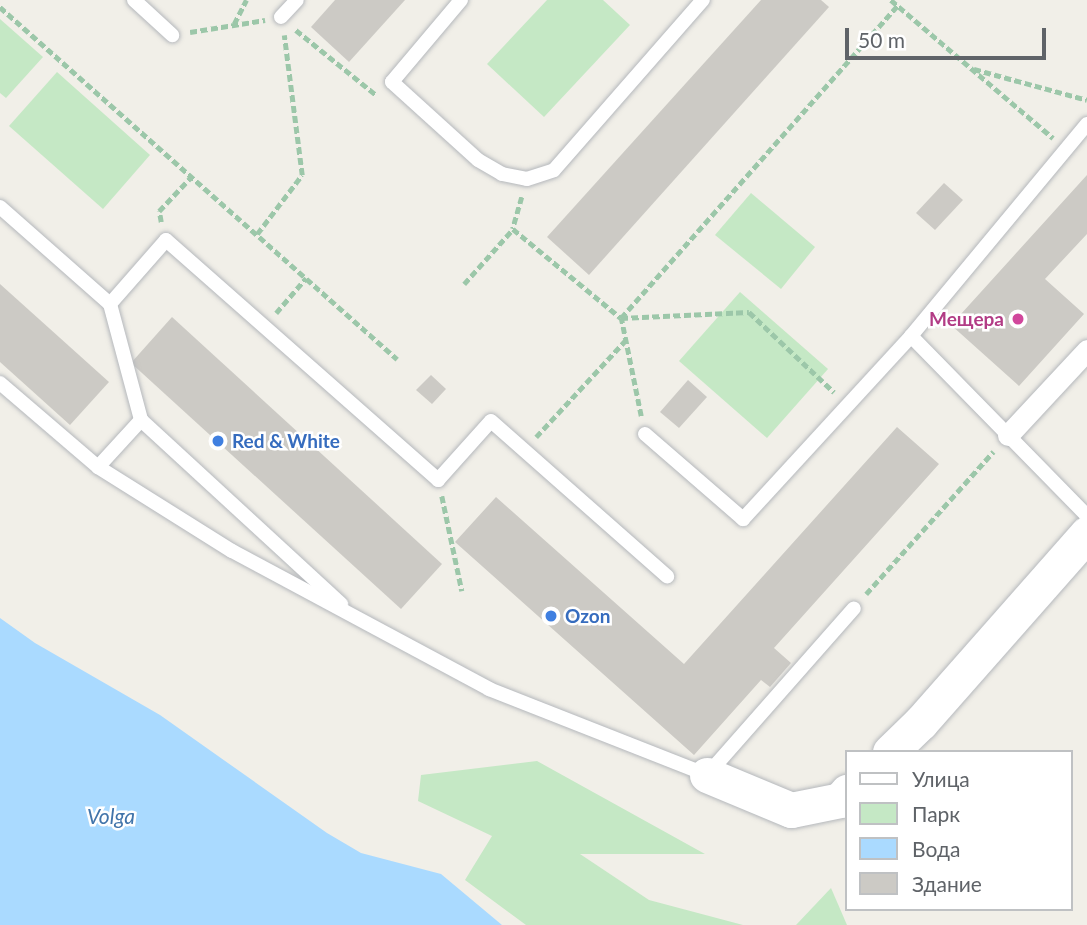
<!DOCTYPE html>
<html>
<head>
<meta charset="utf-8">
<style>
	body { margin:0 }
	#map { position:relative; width:1087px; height:925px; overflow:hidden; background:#f1efe8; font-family:Lato,sans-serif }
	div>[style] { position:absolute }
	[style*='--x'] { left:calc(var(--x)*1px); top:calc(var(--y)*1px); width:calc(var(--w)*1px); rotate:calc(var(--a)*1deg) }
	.green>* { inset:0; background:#c5e8c5 }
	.water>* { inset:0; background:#aadaff }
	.building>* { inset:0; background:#cccac5 }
	.path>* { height:4.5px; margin-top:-2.25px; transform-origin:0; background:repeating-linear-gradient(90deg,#9cc7a9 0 7px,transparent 0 10.5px) }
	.roads { filter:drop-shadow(0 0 2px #b5b8bc) drop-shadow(0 0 2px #b5b8bc) }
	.service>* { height:14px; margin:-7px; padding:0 7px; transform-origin:7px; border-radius:7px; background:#fff }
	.pedestrian>* { height:21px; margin:-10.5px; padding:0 10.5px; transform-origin:10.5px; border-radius:10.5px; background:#fff }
	.tertiary>* { height:35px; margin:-17.5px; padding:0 17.5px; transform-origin:17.5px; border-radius:17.5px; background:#fff }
	.dots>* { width:19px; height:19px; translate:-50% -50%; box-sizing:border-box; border:4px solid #fff; border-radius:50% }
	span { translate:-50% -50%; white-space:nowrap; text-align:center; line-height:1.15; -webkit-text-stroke:5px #fff; paint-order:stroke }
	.hotel-label { font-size:19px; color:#b23c85; font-weight:700 }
	.right { translate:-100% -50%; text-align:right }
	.shop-label { font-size:19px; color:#366cbe; font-weight:700 }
	.left { translate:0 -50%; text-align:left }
	.water-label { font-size:21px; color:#4174aa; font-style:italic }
	.legend { position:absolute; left:845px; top:750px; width:228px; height:161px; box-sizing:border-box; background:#fff; border:2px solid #bfc1c3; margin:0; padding:9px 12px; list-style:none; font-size:21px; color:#5f6368 }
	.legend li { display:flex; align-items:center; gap:14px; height:35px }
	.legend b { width:35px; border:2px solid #bfc1c3 }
	.scale { position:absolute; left:845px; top:28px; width:201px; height:32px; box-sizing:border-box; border:4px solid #5f6368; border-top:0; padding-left:9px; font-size:21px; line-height:24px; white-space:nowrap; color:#5f6368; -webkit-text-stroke:5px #fff; paint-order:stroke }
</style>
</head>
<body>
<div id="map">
	<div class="green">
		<i style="clip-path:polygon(547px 0,603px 0,630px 25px,544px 117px,487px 64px)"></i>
		<i style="clip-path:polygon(0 19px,43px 57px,6px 98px,0 93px)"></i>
		<i style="clip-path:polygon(57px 72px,150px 155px,103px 209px,9px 126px)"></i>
		<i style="clip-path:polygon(751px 193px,815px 247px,781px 289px,715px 235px)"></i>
		<i style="clip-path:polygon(740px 292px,828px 369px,767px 438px,679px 361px)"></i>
		<i style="clip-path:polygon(537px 761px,705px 854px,580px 854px,649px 900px,743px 925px,526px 925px,465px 880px,492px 836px,418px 801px,421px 775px)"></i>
		<i style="clip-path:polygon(831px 888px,847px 925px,796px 925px)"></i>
	</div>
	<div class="water">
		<i style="clip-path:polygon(0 618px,35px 643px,160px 715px,327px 833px,361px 853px,441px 874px,502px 925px,0 925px)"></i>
	</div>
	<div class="building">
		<i style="clip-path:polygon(335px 0,405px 0,349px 62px,311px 27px)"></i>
		<i style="clip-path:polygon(761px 0,821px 0,829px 7px,589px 275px,547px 237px)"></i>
		<i style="clip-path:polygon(1087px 175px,1087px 234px,1045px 279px,1084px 314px,1019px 386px,951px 325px)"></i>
		<i style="clip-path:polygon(944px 183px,963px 200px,935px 230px,916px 213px)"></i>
		<i style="clip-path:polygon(0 284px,109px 382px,70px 425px,0 362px)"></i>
		<i style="clip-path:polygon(172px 317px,442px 564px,401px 609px,131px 363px)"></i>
		<i style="clip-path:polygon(431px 375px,446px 389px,432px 404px,416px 390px)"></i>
		<i style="clip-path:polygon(688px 380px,707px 397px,679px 428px,660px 412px)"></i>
		<i style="clip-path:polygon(897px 427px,939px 464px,774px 648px,791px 663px,770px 687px,761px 680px,694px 755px,455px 542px,496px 497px,684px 664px)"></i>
	</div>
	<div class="path">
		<i style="--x:891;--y:0;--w:213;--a:40.4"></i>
		<i style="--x:0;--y:7;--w:531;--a:41.56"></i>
		<i style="--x:234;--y:24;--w:27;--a:-63"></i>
		<i style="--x:296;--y:30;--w:102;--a:39"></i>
		<i style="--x:190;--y:32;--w:76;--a:-9.1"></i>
		<i style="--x:974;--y:69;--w:117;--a:15.3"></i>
		<i style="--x:522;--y:197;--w:33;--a:106"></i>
		<i style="--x:513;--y:229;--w:140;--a:39.5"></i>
		<i style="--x:621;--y:318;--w:417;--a:-48.5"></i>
		<i style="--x:161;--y:222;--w:11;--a:-100"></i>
		<i style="--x:159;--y:211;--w:47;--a:-46.7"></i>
		<i style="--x:257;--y:234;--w:74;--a:-52.7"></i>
		<i style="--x:302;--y:175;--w:141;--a:-97.3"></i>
		<i style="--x:464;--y:284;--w:74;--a:-48.3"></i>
		<i style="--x:276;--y:313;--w:46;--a:-49.4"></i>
		<i style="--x:641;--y:416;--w:100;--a:-101.5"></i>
		<i style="--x:621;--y:318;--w:128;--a:-2.7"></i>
		<i style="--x:749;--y:312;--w:117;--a:43.3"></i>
		<i style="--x:536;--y:437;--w:131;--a:-47.2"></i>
		<i style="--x:442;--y:496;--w:97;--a:78.1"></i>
		<i style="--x:866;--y:594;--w:191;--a:-48.2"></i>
	</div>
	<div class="roads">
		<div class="service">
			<i style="--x:134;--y:0;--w:52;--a:42.6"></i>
			<i style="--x:461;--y:0;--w:107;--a:130.1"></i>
			<i style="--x:392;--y:82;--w:116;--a:42.2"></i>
			<i style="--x:478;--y:160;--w:28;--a:30"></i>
			<i style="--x:502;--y:174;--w:25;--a:11"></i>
			<i style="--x:527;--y:179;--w:28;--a:-18"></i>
			<i style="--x:554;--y:170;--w:226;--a:-48.8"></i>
			<i style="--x:281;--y:17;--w:23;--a:-47"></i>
			<i style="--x:1087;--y:124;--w:276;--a:129.7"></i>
			<i style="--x:911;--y:336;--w:252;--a:45.6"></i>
			<i style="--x:0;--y:207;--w:147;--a:41.4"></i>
			<i style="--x:110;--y:304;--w:85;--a:-48.8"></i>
			<i style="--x:166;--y:240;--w:363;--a:41.4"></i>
			<i style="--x:438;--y:480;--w:79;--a:-48.1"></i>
			<i style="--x:491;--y:421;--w:235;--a:41.4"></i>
			<i style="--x:110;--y:304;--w:120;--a:75"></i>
			<i style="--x:0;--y:383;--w:129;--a:40.6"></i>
			<i style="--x:98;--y:467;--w:158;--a:32.1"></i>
			<i style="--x:232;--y:551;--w:292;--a:28.2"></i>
			<i style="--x:489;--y:689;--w:234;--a:21.5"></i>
			<i style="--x:707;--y:775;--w:222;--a:-48.6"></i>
			<i style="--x:645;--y:434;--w:130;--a:40.9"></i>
			<i style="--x:743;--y:519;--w:248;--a:-47.4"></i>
			<i style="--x:98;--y:467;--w:64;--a:-47.5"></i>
			<i style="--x:141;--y:420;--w:272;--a:42.6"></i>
		</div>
		<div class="pedestrian">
			<i style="--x:1008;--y:435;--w:116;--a:-47.1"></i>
		</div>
		<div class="tertiary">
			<i style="--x:890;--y:752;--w:43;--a:-44.1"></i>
			<i style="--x:921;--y:722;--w:251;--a:-48.6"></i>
			<i style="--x:707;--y:775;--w:91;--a:22.6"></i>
			<i style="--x:791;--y:810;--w:50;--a:-11.5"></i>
			<i style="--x:840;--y:800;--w:11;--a:-49"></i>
		</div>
	</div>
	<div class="dots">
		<i style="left:1018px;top:319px;background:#d1479c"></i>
		<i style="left:218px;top:441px;background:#3f7fe0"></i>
		<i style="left:551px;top:616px;background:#3f7fe0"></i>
	</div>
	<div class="hotel-label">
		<span class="right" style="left:1004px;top:319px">Мещера</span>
	</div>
	<div class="shop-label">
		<span class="left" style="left:232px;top:441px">Red &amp; White</span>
		<span class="left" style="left:565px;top:616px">Ozon</span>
	</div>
	<div class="water-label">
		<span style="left:111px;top:816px">Volga</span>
	</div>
	<ul class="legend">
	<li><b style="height:9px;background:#fff"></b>Улица</li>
	<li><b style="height:19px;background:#c5e8c5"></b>Парк</li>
	<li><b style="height:19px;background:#aadaff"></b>Вода</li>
	<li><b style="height:19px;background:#cccac5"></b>Здание</li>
	</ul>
	<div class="scale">50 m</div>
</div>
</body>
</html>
